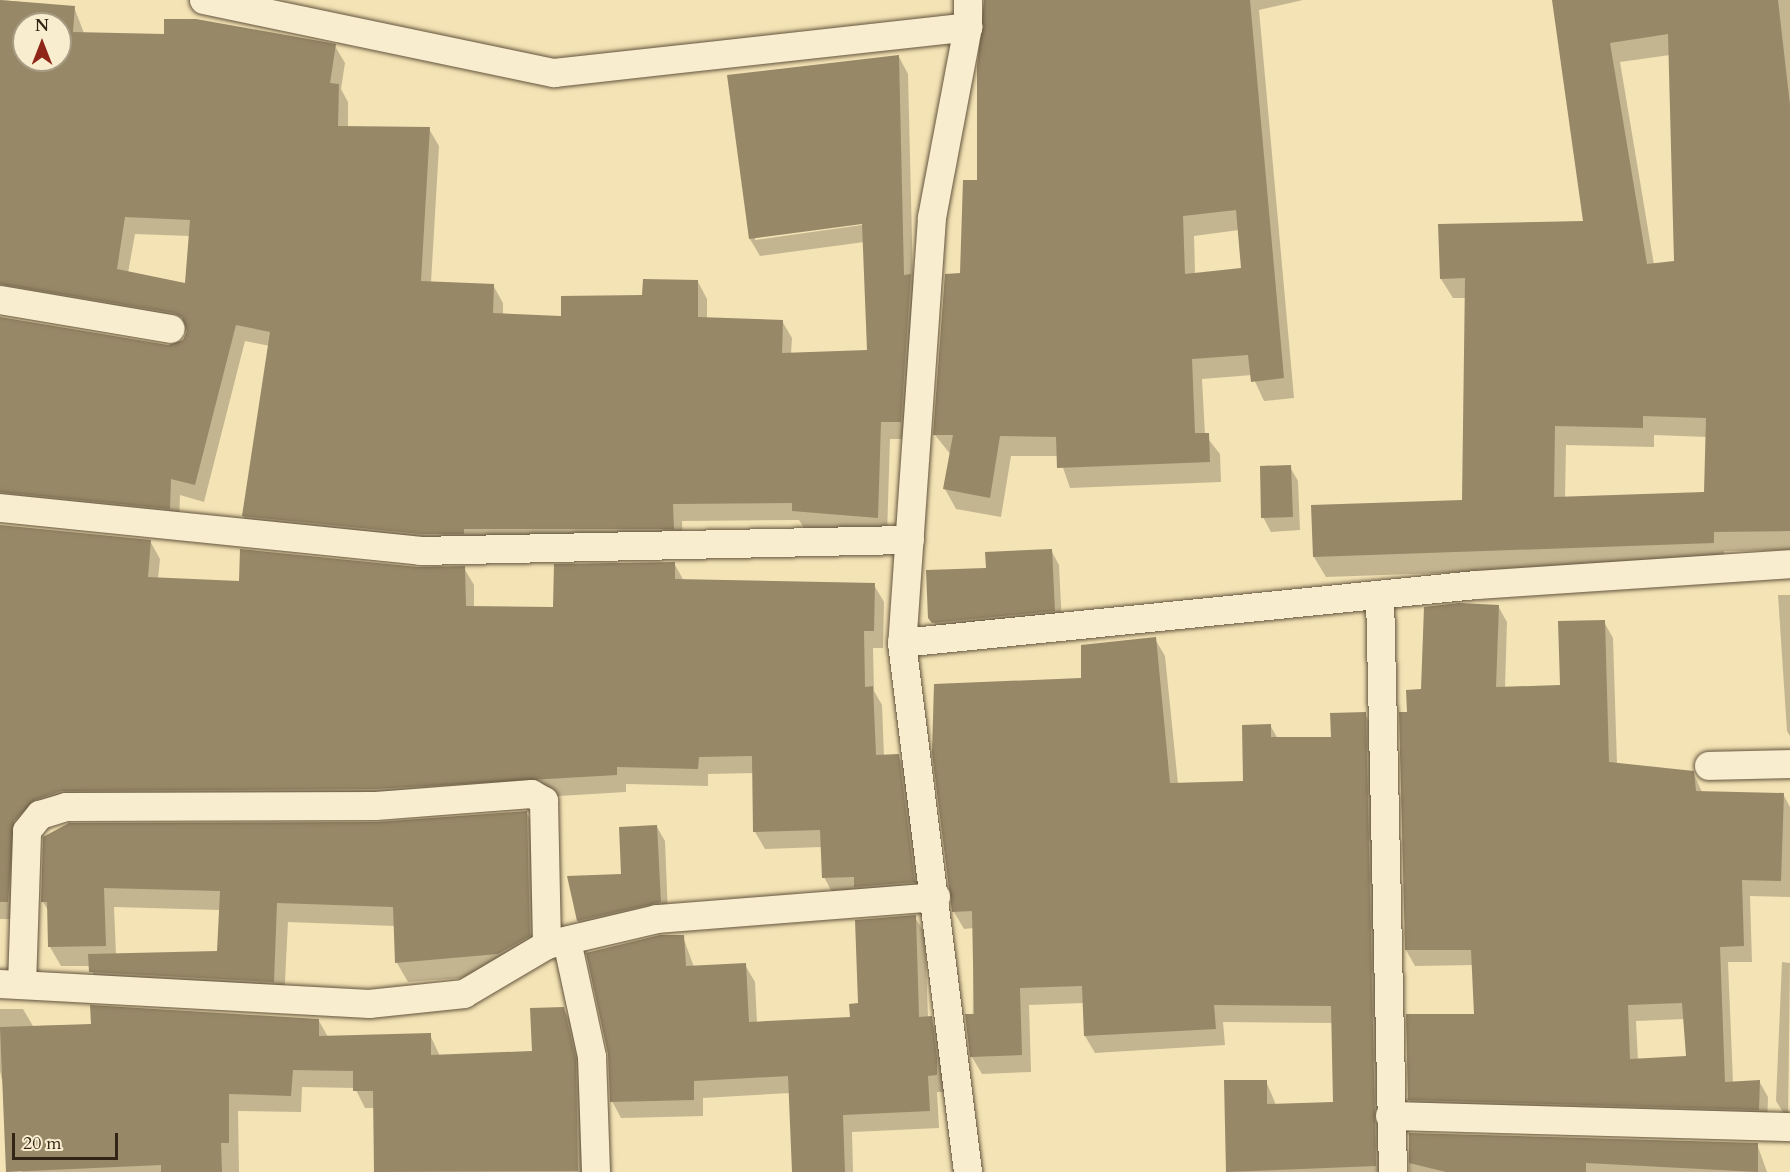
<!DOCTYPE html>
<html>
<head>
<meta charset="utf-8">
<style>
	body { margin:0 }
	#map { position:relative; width:1790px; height:1172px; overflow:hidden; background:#f4e3b5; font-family:Cardo,serif }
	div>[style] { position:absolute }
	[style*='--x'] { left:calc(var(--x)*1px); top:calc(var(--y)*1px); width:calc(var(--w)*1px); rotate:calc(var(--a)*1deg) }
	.shadow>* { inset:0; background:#0003 }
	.building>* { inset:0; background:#978868 }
	.roads { filter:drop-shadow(0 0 2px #63543d) drop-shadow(0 0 2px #63543d) }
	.street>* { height:28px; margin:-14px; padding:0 14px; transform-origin:14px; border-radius:14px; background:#f8edcf }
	span { translate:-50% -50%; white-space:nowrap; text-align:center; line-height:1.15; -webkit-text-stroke:5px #f8edcf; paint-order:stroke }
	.north { position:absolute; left:12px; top:12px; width:60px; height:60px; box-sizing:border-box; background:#f8edcf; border:2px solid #a99d85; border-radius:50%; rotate:0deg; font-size:16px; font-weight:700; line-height:24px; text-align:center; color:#332515 }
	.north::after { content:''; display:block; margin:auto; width:21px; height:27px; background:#8f2418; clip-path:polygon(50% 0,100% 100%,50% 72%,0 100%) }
	.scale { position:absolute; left:12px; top:1133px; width:106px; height:27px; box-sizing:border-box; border:3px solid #332515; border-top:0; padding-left:8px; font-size:18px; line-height:21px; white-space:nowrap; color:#332515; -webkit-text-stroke:4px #f8edcf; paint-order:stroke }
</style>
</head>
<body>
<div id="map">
	<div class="shadow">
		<i style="clip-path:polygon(evenodd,0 0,74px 7px,84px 33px,335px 46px,345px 63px,341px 89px,348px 102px,348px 128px,429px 129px,439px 146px,431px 283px,493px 285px,503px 303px,503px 315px,563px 317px,698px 282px,707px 299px,707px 319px,782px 321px,792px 338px,791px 354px,868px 352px,864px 242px,760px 256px,750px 239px,899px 57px,908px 74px,913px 280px,921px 293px,910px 439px,890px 439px,887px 535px,804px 528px,799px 520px,682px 521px,683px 546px,253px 533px,243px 516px,270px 346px,245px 341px,204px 502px,180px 495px,179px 525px,0 514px,0 318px,168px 347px,178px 346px,189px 333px,13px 301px,0 306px,0 0,24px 24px,60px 24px,60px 60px,24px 60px,24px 24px,0 0,869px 222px,869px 224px,755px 240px,755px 237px,869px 222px,0 0,135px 234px,190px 236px,186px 285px,128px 273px,135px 234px)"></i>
		<i style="clip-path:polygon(evenodd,984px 0,1303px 0,1259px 10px,1294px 398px,1264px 401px,1252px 375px,1202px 379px,1205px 435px,1220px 454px,1221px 482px,1070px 488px,1059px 456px,1011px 456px,1001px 517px,956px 509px,945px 489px,951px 455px,935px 435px,978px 182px,984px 0,1239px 230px,1243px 270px,1195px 274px,1194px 236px,1239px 230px)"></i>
		<i style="clip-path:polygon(evenodd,1553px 0,1790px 0,1790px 550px,1724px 551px,1725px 563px,1326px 577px,1314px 557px,1463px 501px,1466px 298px,1453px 298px,1441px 279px,1585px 222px,1553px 0,1670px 55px,1676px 263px,1654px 265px,1620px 62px,1670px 55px,1553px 0,1654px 435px,1707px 437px,1705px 493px,1565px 498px,1566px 445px,1654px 447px,1654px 435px)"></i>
		<i style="clip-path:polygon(1290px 467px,1298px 481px,1300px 530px,1271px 532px,1263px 517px)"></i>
		<i style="clip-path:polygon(0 526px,150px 541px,160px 559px,158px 579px,241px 583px,464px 568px,474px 585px,474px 608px,555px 608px,674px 563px,684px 581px,874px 585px,884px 602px,883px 648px,873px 648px,874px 691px,882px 705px,884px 756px,898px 756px,908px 773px,924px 899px,833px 894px,824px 877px,822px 847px,765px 849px,755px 832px,754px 773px,708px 774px,708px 786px,626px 784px,626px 792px,386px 806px,45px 816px,17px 919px,0 919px)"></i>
		<i style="clip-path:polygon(1051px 550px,1059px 565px,1062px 625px,942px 637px,934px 623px,928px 572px,988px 569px)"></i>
		<i style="clip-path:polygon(1778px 595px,1790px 595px,1790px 736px,1787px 731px)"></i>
		<i style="clip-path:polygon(evenodd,1498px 606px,1507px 622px,1505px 688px,1561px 686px,1604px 622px,1613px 638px,1617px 764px,1693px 772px,1702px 792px,1783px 794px,1790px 807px,1790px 897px,1750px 896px,1752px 962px,1728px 962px,1733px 1083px,1759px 1081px,1768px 1097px,1767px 1125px,1419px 1115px,1409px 1100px,1475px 1016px,1473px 965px,1415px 966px,1406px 950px,1408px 713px,1498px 606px,1685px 1019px,1688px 1057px,1638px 1060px,1636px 1021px,1685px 1019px)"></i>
		<i style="clip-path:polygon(1155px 639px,1165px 656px,1178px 784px,1244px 783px,1270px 725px,1278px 739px,1333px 738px,1365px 714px,1375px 731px,1388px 1172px,1227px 1172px,1226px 1082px,1266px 1081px,1276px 1105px,1335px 1103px,1333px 1023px,1223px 1022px,1225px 1045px,1095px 1053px,1085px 1036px,1084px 1003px,1029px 1005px,1031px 1072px,982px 1074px,972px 1057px,974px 928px,964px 929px,954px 912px,1083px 679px)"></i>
		<i style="clip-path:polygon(evenodd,526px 812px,538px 832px,541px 956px,510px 974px,408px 982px,397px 963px,395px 926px,288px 922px,284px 1001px,101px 991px,90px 966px,61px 966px,50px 947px,49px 912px,43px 902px,376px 824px,526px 812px,114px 907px,220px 910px,219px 952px,116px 955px,114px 907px)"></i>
		<i style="clip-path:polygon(657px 827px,665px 841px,668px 916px,586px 935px,578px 921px,623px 875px)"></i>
		<i style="clip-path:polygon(915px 917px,925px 934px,928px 1018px,941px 1035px,946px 1092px,937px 1092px,939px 1128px,852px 1132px,853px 1172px,793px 1172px,790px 1093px,703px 1098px,703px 1116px,621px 1118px,612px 1101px,683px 937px,694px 967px,745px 965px,755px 982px,757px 1023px,851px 1019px)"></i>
		<i style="clip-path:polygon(1782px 962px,1790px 963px,1788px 1120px,1776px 1101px)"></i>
		<i style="clip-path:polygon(563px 1008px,573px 1025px,585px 1078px,588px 1172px,375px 1172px,375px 1108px,365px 1108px,355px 1088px,302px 1087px,301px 1112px,238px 1111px,239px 1172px,22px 1172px,0 1071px,0 1009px,23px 1009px,33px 1026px,319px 1021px,328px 1037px,430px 1035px,440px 1056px,533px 1053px)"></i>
		<i style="clip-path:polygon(1410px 1135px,1757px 1144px,1767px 1172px,1409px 1172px)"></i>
	</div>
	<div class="building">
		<i style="clip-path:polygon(evenodd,0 0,75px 6px,73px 32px,164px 34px,164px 19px,196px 19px,336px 44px,330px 83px,339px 84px,338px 126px,430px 127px,421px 281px,494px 284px,493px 313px,561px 316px,561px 296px,642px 295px,643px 279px,698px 280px,698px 317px,783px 320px,782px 353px,867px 350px,862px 224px,749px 239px,727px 75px,899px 55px,904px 275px,911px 274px,901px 422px,881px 422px,878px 518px,792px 511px,792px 503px,673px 504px,674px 529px,464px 529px,464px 534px,421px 534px,242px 516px,270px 332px,236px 325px,195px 485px,171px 479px,170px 509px,0 492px,0 317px,168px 345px,183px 340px,187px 331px,182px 317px,174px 313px,0 284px,0 0,24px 24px,60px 24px,60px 60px,24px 60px,24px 24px,0 0,125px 217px,190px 220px,185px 283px,117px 269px,125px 217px)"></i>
		<i style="clip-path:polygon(evenodd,984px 0,1250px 0,1284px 378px,1251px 382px,1248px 355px,1192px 359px,1195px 433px,1209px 433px,1210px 462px,1057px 468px,1056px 437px,1000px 436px,990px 498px,943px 489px,953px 435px,933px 435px,945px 274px,960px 273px,963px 180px,977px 180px,977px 67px,984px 0,1236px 210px,1241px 268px,1185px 274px,1183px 216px,1236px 210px)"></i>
		<i style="clip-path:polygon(evenodd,1552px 0,1778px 0,1790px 105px,1790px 531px,1714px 532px,1714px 543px,1313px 557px,1311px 505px,1462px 500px,1465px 278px,1440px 279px,1438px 224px,1583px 221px,1552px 0,1668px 34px,1674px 261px,1647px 264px,1610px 43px,1668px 34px,1552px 0,1643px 416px,1706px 418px,1704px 492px,1554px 497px,1555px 426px,1643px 428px,1643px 416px)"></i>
		<i style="clip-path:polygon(1291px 465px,1293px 517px,1261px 518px,1260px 466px)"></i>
		<i style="clip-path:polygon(0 525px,151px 540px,148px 577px,239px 581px,240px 549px,418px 567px,465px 566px,466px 606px,553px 607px,554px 564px,675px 562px,675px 579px,875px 583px,874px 631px,864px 631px,865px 687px,873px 686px,876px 755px,899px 754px,915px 882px,854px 887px,854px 877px,822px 878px,820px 830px,753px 832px,752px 756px,699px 757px,698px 769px,617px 767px,617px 775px,375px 789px,61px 791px,35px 800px,14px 821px,8px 902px,0 902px)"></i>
		<i style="clip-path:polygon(1052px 549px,1055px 611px,932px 623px,928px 618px,926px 570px,986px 568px,985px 552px)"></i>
		<i style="clip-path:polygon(evenodd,1459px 603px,1499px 605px,1496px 687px,1560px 685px,1558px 621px,1605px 620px,1609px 762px,1694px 771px,1696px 791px,1784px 793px,1781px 881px,1742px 880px,1744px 946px,1720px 947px,1725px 1082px,1760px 1080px,1759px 1110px,1408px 1100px,1406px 1014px,1474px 1014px,1471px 950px,1405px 950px,1399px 712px,1407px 712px,1406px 690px,1421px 689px,1424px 607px,1459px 603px,1682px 1003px,1686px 1056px,1630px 1059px,1628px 1005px,1682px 1003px)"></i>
		<i style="clip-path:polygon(1156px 637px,1170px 783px,1243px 781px,1242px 725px,1271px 724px,1271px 737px,1331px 737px,1330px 713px,1366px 712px,1376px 1166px,1226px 1172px,1224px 1080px,1267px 1080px,1267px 1104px,1333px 1102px,1331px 1006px,1214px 1005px,1216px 1029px,1084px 1036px,1082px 986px,1020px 988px,1022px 1055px,970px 1057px,965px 1014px,974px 1014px,972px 911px,952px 912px,932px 753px,934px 684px,1081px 678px,1081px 645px)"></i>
		<i style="clip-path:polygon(527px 811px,530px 936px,498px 954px,395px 963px,393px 907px,277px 903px,274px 982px,89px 972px,88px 954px,217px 951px,220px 891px,104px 888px,106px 946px,48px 947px,47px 902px,41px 902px,43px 837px,69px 823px,376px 822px)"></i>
		<i style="clip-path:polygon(657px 825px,661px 902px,577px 921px,567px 876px,621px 874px,619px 827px)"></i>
		<i style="clip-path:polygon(916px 915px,919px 1017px,932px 1016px,937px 1058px,937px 1075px,928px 1076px,930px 1111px,843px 1115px,845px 1172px,792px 1172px,788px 1076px,694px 1081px,694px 1100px,610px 1102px,608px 1054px,586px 953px,660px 935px,684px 935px,686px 966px,746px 963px,749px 1022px,850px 1017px,849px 1004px,858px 1003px,855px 920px)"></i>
		<i style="clip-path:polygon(90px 1005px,319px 1019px,319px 1036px,431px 1033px,431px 1055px,532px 1051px,530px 1008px,564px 1007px,576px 1059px,578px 1171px,374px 1172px,373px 1091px,353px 1091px,353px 1071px,293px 1070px,291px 1096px,229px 1094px,229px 1143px,221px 1143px,222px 1172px,161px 1172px,161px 1165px,6px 1172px,0 1027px,91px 1024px)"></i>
		<i style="clip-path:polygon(1409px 1133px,1758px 1143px,1758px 1172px,1586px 1163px,1586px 1172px,1446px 1172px,1409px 1163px)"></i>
	</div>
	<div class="roads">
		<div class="street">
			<i style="--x:204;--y:0;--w:358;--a:11.8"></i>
			<i style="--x:554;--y:73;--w:417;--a:-6.3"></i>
			<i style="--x:968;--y:0;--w:27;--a:90"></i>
			<i style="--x:968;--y:27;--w:194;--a:100.7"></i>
			<i style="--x:932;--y:218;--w:426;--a:94"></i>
			<i style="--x:902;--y:643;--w:533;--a:82.89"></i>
			<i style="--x:0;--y:300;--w:173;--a:9.6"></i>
			<i style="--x:0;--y:508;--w:422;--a:5.8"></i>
			<i style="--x:420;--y:551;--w:490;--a:-1.3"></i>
			<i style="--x:1380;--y:595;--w:577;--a:88.71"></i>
			<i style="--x:902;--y:643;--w:577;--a:-5.77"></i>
			<i style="--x:1476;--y:585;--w:315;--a:-3.8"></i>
			<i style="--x:1709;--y:766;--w:81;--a:-1.4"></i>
			<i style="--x:567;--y:941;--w:119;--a:77.8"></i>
			<i style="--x:592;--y:1057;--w:115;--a:88"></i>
			<i style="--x:0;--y:984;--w:370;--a:3.1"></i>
			<i style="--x:369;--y:1004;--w:96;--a:-6"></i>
			<i style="--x:464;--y:994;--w:96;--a:-30.6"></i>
			<i style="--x:547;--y:945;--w:113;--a:-13.3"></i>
			<i style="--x:657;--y:919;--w:280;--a:-4.5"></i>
			<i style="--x:22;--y:985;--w:154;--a:-88.1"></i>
			<i style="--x:27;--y:831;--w:21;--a:-51"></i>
			<i style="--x:40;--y:815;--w:27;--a:-17"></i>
			<i style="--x:66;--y:807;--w:310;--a:-0.2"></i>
			<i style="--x:376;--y:806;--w:156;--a:-4.4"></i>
			<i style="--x:532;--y:794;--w:14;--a:30"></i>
			<i style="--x:544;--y:801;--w:144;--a:88.8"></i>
			<i style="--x:1390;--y:1116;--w:400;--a:1.6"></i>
		</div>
	</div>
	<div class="north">N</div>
	<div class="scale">20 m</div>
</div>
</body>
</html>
